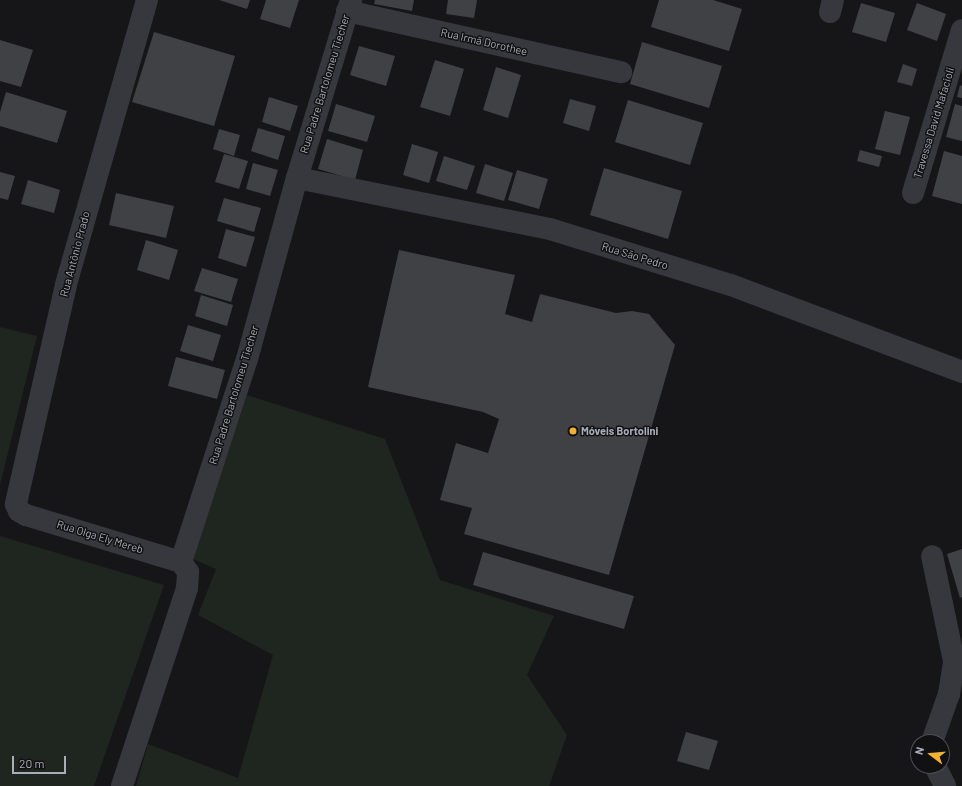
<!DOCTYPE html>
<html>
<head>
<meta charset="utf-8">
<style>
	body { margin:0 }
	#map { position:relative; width:962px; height:786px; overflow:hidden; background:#161618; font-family:Barlow,sans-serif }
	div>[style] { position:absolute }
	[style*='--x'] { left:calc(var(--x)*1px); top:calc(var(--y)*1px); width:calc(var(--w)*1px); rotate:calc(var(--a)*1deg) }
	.green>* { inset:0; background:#1e261f }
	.building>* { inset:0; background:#404145 }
	.minor>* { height:22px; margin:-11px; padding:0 11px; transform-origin:11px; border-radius:11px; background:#37383d }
	.dots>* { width:11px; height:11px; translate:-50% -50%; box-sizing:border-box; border:2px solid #111113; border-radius:50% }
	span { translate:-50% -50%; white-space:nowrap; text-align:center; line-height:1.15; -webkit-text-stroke:3px #111113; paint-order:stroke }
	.street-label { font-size:11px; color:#a8adb8 }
	.poi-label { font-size:11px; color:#a8adb8; font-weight:700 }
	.left { translate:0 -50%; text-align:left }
	.north { position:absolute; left:910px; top:734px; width:40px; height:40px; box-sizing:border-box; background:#111113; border:1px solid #4d4f55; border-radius:50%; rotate:286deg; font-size:11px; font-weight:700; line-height:16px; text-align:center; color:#a8adb8 }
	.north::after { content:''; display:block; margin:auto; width:14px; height:18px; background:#f2b134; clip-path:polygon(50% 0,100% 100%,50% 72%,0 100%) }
	.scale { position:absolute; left:12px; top:756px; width:54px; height:18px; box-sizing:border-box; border:2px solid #a8adb8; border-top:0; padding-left:5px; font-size:12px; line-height:14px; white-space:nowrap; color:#a8adb8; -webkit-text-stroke:3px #111113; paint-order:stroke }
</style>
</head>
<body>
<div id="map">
	<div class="green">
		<i style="clip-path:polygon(0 327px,37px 336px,0 485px)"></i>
		<i style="clip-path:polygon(247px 395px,385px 439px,440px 580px,554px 616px,527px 675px,567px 735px,549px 786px,136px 786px,148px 744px,238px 778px,273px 655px,198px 615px,216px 569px,193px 559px)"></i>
		<i style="clip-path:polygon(0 536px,164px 585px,94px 786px,0 786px)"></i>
	</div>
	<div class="building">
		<i style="clip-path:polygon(219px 0,250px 0,247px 9px)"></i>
		<i style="clip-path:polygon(266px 0,299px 0,290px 28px,260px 19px)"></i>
		<i style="clip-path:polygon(375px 0,414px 0,412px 11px,374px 4px)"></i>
		<i style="clip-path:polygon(448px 0,477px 0,474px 18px,446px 14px)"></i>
		<i style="clip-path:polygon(659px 0,713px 0,742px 9px,729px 51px,651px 27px)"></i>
		<i style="clip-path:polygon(861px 3px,895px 13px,886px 42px,852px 32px)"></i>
		<i style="clip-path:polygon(917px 3px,946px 14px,937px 41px,907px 30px)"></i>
		<i style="clip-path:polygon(154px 32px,235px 56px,214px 126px,132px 102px)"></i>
		<i style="clip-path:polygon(0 40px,33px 50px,21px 87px,0 81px)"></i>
		<i style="clip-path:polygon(642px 42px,722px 66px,709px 108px,630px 84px)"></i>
		<i style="clip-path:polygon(359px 46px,395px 56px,386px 86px,350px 75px)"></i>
		<i style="clip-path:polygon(435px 60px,464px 69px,450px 116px,420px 107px)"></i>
		<i style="clip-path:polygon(903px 64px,917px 69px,912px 86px,897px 82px)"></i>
		<i style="clip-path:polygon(496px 67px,521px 75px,508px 118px,483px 110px)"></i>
		<i style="clip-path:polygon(960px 85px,962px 86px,962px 98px,957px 97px)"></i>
		<i style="clip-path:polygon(6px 92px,67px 111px,57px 143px,0 126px,0 112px)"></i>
		<i style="clip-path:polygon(269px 97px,298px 106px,290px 131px,262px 122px)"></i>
		<i style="clip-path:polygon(570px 99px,596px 106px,589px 131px,563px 123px)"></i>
		<i style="clip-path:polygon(628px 100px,703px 123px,690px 165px,615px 142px)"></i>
		<i style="clip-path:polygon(336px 104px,375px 116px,367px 142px,328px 131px)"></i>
		<i style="clip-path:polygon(955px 104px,962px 106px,962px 141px,946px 137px)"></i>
		<i style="clip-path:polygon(885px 111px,910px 117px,900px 155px,875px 149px)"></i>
		<i style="clip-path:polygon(258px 128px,285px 136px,278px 160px,251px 151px)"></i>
		<i style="clip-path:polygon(219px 129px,240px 135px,234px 156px,213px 149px)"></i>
		<i style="clip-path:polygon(327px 139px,363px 150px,355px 180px,318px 169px)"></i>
		<i style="clip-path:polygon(412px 144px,438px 152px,429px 183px,403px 175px)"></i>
		<i style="clip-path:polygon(860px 150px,882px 156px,879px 167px,857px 161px)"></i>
		<i style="clip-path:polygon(944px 151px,962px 156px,962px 204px,932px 196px)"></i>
		<i style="clip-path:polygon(224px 154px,248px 161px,239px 189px,215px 182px)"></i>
		<i style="clip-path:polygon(444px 156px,475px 166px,467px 190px,436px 181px)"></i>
		<i style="clip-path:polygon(253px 163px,278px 170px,270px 196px,246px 189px)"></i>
		<i style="clip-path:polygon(485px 164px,513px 173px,504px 201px,476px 193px)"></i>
		<i style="clip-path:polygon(604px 168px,682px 191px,668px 239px,590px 215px)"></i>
		<i style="clip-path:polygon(517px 170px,548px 179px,539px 209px,508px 200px)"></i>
		<i style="clip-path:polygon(0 172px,15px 176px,8px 200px,0 198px)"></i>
		<i style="clip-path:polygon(28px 180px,60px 190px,54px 213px,21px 204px)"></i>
		<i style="clip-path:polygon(116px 193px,174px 206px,166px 238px,109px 225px)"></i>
		<i style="clip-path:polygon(224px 198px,261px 208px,254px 232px,217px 221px)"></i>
		<i style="clip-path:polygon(226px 229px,255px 237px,246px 267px,218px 258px)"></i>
		<i style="clip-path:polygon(146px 240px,178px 250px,169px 280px,137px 270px)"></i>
		<i style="clip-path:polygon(399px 250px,515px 275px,505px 314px,532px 322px,540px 294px,616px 313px,632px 311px,649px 314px,675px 345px,609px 575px,464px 534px,472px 508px,440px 500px,456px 443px,488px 453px,499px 419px,483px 412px,368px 387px)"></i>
		<i style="clip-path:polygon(202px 268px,238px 279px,231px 302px,194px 291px)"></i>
		<i style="clip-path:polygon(201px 295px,233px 305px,227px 326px,195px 316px)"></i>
		<i style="clip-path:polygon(188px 325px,221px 335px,213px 361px,180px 351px)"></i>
		<i style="clip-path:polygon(176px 357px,225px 370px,217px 399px,168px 386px)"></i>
		<i style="clip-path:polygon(962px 549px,962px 597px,960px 598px,947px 554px)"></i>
		<i style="clip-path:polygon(483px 552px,634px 596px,624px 629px,473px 585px)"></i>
		<i style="clip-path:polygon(686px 732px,718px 741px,709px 770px,677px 761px)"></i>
	</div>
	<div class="minor">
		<i style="--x:147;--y:0;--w:296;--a:105.9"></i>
		<i style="--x:66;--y:285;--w:225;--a:102.9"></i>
		<i style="--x:16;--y:504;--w:8;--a:67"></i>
		<i style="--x:19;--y:511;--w:8;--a:30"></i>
		<i style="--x:26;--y:515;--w:162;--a:16.9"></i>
		<i style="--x:347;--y:11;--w:281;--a:12.6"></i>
		<i style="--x:830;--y:12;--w:12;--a:-76"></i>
		<i style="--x:297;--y:178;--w:258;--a:11.4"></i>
		<i style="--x:550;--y:229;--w:189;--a:17.2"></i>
		<i style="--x:731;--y:285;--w:247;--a:20.6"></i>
		<i style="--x:913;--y:193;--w:170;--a:-73.3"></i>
		<i style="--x:181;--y:562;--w:213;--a:-72"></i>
		<i style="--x:247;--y:359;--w:188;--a:-74.6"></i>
		<i style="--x:297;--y:178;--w:186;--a:-73.1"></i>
		<i style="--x:932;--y:742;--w:51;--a:-70.5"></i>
		<i style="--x:949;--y:694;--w:33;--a:-81"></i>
		<i style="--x:954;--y:661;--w:107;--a:-101.8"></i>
		<i style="--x:935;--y:766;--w:22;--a:63"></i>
		<i style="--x:122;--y:786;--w:208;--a:-71.8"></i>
		<i style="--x:187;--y:588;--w:16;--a:-86"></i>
		<i style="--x:188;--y:572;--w:12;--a:-125"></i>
	</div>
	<div class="dots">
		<i style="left:573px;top:431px;background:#f2b134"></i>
	</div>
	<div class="street-label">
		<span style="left:484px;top:42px;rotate:13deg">Rua Irmã Dorothee</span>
		<span style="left:325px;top:84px;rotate:-73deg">Rua Padre Bartolomeu Tiecher</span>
		<span style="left:934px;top:123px;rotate:-73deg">Travessa David Mafacioli</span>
		<span style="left:75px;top:254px;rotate:-75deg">Rua Antônio Prado</span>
		<span style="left:635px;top:256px;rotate:17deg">Rua São Pedro</span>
		<span style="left:234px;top:395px;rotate:-73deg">Rua Padre Bartolomeu Tiecher</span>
		<span style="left:100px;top:537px;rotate:17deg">Rua Olga Ely Mereb</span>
	</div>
	<div class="poi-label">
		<span class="left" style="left:581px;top:431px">Móveis Bortolini</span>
	</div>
	<div class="north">N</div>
	<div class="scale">20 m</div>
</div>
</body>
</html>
